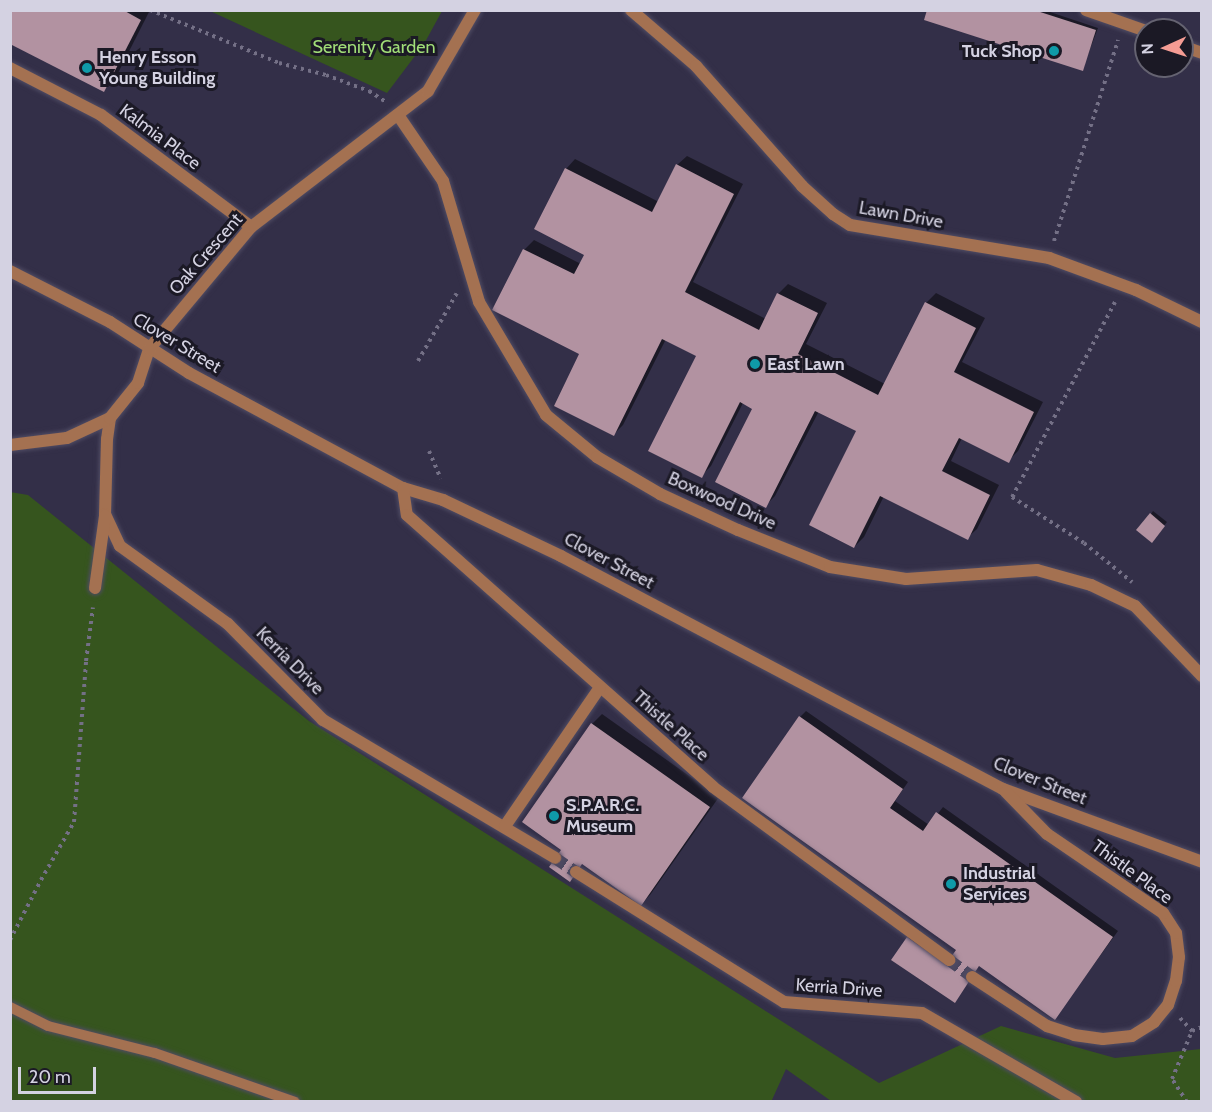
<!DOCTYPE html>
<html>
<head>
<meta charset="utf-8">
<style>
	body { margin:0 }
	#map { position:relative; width:1212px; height:1112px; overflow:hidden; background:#332f48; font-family:Cabin,sans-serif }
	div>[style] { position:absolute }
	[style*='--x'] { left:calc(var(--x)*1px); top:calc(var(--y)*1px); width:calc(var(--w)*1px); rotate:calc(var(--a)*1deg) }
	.green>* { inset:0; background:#36551e }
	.shadow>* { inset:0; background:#0007 }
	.building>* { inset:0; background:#b292a1 }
	.street-tunnel>* { height:12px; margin-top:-6px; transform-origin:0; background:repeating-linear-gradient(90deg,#4b475f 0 12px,transparent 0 18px) }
	.path>* { height:4px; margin-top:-2px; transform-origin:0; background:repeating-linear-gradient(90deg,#747086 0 3px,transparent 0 7.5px) }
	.roads { filter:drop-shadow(0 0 2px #504c64) drop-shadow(0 0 2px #504c64) }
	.lane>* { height:10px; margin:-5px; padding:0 5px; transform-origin:5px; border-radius:5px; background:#a47151 }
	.street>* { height:12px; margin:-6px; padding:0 6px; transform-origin:6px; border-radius:6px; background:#a47151 }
	.dots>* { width:16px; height:16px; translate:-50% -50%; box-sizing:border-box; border:3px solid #1b1925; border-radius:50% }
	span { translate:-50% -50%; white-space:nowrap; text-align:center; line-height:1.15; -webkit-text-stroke:6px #1b1925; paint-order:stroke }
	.park-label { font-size:18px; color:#a1de78 }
	.poi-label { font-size:18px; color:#d4d2e2; font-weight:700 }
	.right { translate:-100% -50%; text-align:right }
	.left { translate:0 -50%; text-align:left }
	.street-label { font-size:18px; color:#d4d2e2 }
	.frame { position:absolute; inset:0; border:12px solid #d4d2e2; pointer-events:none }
	.north { position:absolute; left:1134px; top:18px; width:60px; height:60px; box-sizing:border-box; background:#1b1925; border:2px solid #656371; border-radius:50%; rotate:267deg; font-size:16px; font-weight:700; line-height:24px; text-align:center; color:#d4d2e2 }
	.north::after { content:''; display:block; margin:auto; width:21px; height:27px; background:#f59c94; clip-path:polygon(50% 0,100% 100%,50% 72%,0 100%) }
	.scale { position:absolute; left:18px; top:1067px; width:78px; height:27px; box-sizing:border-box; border:3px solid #d4d2e2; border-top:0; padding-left:8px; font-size:18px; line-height:21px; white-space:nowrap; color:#d4d2e2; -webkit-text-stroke:4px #1b1925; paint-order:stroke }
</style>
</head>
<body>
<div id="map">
	<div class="green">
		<i style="clip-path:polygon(210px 11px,442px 11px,424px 44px,387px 93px)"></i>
		<i style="clip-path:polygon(10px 492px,28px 495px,309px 721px,879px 1083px,1001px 1026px,1115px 1058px,1201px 1049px,1201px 1101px,831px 1101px,786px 1069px,771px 1102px,11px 1101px)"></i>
	</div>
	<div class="shadow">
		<i style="clip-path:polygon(10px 10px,150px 10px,116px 77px,104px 90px)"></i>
		<i style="clip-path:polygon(929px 10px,1044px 10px,1098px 28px,1082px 70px)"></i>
		<i style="clip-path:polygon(687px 156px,743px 184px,693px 282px,766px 319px,779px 293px,788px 284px,827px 303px,806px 344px,885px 384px,926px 303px,936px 293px,985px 318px,962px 362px,1043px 402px,1018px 451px,1008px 461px,962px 438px,951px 461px,999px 485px,977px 529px,967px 538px,884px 496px,864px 537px,854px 547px,858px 431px,819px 411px,775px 496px,765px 506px,754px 408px,743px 403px,711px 466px,701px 476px,698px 355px,666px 339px,623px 425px,613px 435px,581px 354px,524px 250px,534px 240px,581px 264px,586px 254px,566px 169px,575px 159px,659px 202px,677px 165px)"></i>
		<i style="clip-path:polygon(1153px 511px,1167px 522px,1154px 538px,1151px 514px)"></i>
		<i style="clip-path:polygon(806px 711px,908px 782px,895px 801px,929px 825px,943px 807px,1118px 931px,1055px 1018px,980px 964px,957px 999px,908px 938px,911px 936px,950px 962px,959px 950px,800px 717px)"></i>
		<i style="clip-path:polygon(602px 714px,719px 797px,650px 895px,641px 904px,592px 724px)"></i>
	</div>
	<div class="building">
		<i style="clip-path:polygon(10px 10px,123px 10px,141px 20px,104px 92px,10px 44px)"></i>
		<i style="clip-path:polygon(927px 10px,1034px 10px,1096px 30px,1083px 71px,924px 20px)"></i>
		<i style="clip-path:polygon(676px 164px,734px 194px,685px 292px,759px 330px,777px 293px,818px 313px,798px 354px,878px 395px,925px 302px,976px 328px,954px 372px,1034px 412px,1009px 463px,959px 438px,942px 471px,990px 495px,968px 540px,880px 496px,854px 548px,809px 525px,856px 431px,815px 411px,766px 508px,715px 482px,752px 409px,740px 402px,702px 478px,648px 451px,696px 356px,662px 339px,614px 436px,554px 406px,579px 354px,492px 310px,523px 249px,574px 274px,584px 255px,534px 229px,565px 168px,652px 212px)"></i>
		<i style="clip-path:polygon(1150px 513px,1165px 526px,1152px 543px,1136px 530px)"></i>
		<i style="clip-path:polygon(799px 716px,903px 789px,890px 808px,923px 831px,936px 812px,1113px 937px,1055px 1020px,979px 966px,955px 1003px,891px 960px,907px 937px,946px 964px,956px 950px,742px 798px)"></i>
		<i style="clip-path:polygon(591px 723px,710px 807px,641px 906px,582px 864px,570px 882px,549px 867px,561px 850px,522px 822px)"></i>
	</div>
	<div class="street-tunnel">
		<i style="--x:555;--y:858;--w:25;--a:34"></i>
		<i style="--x:949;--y:960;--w:29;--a:36"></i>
	</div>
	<div class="path">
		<i style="--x:150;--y:10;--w:139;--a:22.3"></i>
		<i style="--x:279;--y:63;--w:49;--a:14.3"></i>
		<i style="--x:326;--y:75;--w:46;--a:20.4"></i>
		<i style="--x:369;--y:91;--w:20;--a:33"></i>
		<i style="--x:1054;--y:241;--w:211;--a:-72.3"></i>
		<i style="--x:1115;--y:302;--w:221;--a:117.8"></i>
		<i style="--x:1012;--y:497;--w:85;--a:32.6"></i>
		<i style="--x:1084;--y:543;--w:62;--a:39.1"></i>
		<i style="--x:418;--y:361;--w:78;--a:-60.2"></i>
		<i style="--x:429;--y:451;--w:30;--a:67"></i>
		<i style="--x:10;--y:940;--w:68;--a:-62.7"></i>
		<i style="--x:41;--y:880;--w:67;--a:-60.4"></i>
		<i style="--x:74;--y:822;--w:161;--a:-85.7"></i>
		<i style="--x:86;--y:661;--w:54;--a:-82.6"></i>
		<i style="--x:1180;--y:1018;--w:18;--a:47"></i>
		<i style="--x:1187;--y:1102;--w:27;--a:-123"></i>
		<i style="--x:1172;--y:1079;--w:52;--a:-67.4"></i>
		<i style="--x:1192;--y:1031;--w:11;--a:-22"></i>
	</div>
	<div class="roads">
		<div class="lane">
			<i style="--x:10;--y:1007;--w:42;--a:26.6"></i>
			<i style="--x:48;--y:1026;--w:110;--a:14.2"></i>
			<i style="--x:155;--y:1053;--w:148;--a:19.3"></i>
		</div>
		<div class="street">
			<i style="--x:631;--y:10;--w:86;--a:40.7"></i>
			<i style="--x:696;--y:66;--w:160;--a:48.5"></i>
			<i style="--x:802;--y:186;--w:42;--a:42.1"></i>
			<i style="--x:833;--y:214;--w:20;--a:33"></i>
			<i style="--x:850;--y:225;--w:202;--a:9.4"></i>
			<i style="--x:1049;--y:258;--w:93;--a:20.2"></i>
			<i style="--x:1136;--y:290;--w:73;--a:25.9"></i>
			<i style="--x:1086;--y:10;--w:64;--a:19.3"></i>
			<i style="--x:1182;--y:46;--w:21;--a:19"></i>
			<i style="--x:10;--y:68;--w:102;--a:27.3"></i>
			<i style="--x:101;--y:115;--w:187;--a:36.7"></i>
			<i style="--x:398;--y:115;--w:80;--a:55.7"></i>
			<i style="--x:443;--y:181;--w:126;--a:73.4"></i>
			<i style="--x:479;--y:302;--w:131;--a:59.3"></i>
			<i style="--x:546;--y:415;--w:66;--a:39.5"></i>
			<i style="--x:597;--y:457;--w:73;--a:30.4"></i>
			<i style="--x:660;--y:494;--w:86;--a:24.8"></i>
			<i style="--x:738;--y:530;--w:99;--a:21.9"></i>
			<i style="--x:830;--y:567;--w:77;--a:9"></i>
			<i style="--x:906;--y:579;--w:131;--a:-3.9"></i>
			<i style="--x:1037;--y:570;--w:56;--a:15.5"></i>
			<i style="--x:1091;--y:585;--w:49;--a:25.5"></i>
			<i style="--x:1135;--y:606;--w:97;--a:46.3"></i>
			<i style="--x:10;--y:271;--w:112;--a:27"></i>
			<i style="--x:110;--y:322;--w:94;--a:32.8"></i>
			<i style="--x:189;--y:373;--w:243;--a:28.3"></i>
			<i style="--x:403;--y:488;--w:42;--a:16.7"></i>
			<i style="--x:443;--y:500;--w:131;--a:25.4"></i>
			<i style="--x:561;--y:556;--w:500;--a:27.8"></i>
			<i style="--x:1003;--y:789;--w:212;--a:20.1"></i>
			<i style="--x:110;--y:418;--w:21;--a:98"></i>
			<i style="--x:107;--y:439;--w:75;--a:91.5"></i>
			<i style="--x:105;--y:514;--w:35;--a:65"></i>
			<i style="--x:120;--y:546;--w:133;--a:35.8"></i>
			<i style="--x:228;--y:624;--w:135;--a:45.3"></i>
			<i style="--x:323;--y:720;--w:270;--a:30.7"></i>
			<i style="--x:10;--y:445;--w:57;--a:-7"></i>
			<i style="--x:67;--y:438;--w:47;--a:-24.9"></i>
			<i style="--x:110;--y:418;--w:45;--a:-51.3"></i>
			<i style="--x:138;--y:383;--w:36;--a:-72"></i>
			<i style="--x:149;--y:349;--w:159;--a:-50.1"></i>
			<i style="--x:251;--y:227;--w:223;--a:-37.5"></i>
			<i style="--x:428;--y:91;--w:94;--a:-59.9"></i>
			<i style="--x:403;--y:488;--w:27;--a:82"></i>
			<i style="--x:407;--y:515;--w:409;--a:41.6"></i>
			<i style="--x:713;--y:787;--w:293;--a:36.2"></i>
			<i style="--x:95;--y:588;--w:73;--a:-82.1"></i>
			<i style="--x:505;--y:826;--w:168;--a:-55.6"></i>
			<i style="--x:576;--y:872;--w:245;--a:32"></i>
			<i style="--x:784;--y:1002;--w:138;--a:4.6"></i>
			<i style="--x:922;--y:1013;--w:178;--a:30"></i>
			<i style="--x:972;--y:977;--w:90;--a:33.2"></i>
			<i style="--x:1047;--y:1026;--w:28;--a:18"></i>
			<i style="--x:1074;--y:1035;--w:29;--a:8"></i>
			<i style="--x:1103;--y:1039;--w:29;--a:-6"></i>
			<i style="--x:1132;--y:1036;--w:26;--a:-32"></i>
			<i style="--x:1154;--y:1022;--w:22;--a:-51"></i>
			<i style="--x:1168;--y:1005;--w:25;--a:-72"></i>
			<i style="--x:1176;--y:981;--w:24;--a:-83"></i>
			<i style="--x:1179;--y:957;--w:24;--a:-97"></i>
			<i style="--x:1176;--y:933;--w:24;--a:-123"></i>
			<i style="--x:1163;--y:913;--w:140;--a:-145.7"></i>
			<i style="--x:1047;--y:834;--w:59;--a:-134.3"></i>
		</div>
	</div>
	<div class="dots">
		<i style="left:1054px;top:51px;background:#0f9aa8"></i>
		<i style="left:87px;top:68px;background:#0f9aa8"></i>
		<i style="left:755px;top:364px;background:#0f9aa8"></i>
		<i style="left:554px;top:816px;background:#0f9aa8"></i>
		<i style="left:951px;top:884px;background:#0f9aa8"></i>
	</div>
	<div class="park-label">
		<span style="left:374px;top:47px">Serenity Garden</span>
	</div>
	<div class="poi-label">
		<span class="right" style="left:1042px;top:51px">Tuck Shop</span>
		<span class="left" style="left:99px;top:68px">Henry Esson<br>Young Building</span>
		<span class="left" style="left:767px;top:364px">East Lawn</span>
		<span class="left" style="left:566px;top:816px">S.P.A.R.C.<br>Museum</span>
		<span class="left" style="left:963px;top:884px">Industrial<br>Services</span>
	</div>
	<div class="street-label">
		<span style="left:160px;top:137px;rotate:37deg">Kalmia Place</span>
		<span style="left:901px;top:215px;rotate:10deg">Lawn Drive</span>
		<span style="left:206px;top:254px;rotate:-49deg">Oak Crescent</span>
		<span style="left:177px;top:343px;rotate:31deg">Clover Street</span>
		<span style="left:722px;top:501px;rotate:24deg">Boxwood Drive</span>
		<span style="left:609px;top:561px;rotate:28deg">Clover Street</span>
		<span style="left:290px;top:661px;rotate:45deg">Kerria Drive</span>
		<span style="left:671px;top:726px;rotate:42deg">Thistle Place</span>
		<span style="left:1040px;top:781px;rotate:22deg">Clover Street</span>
		<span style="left:1132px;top:872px;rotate:36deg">Thistle Place</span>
		<span style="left:839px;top:988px;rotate:4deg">Kerria Drive</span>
	</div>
	<div class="frame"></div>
	<div class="north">N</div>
	<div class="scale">20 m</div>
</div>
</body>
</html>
